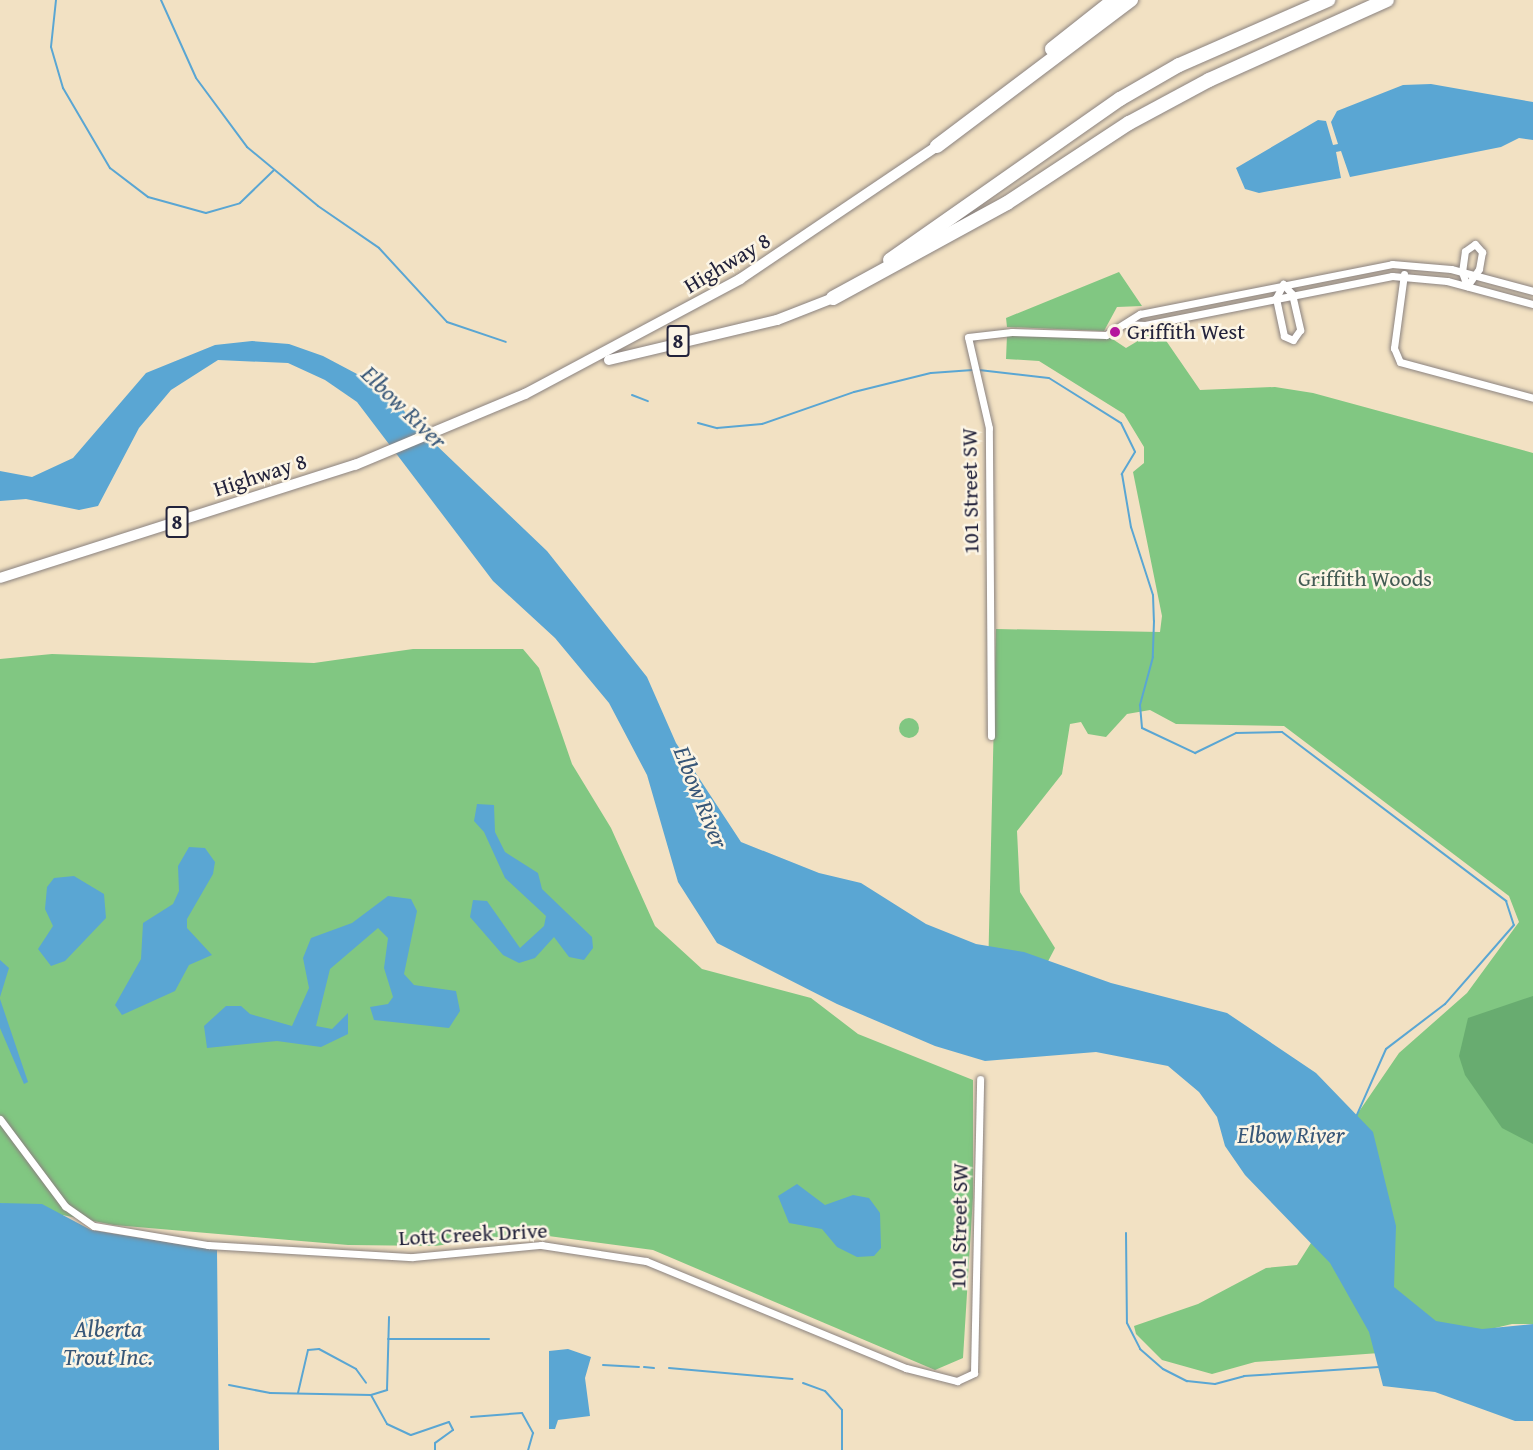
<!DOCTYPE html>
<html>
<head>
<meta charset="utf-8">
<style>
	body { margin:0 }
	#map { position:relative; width:1533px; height:1450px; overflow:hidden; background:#f2e1c3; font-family:"Gentium Book Plus",serif }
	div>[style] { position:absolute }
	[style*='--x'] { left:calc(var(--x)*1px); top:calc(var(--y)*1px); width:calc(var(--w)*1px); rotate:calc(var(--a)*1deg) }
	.green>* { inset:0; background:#81c782 }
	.round { border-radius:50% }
	.forest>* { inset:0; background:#68ac70 }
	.water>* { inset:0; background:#5aa6d3 }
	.stream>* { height:2px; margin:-1px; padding:0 1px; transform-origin:1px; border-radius:1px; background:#5aa6d3 }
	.roads { filter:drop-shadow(0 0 2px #8a827f) drop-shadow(0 0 2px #8a827f) }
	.minor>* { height:7px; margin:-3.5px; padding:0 3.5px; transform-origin:3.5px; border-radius:3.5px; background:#fff }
	.primary>* { height:10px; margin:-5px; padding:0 5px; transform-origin:5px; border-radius:5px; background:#fff }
	.motorway>* { height:14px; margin:-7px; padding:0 7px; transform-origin:7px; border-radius:7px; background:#fff }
	.dots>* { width:16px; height:16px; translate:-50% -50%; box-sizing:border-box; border:3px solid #fcf5e5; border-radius:50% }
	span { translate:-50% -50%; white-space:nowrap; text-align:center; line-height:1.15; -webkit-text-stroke:5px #fcf5e5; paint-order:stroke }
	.shield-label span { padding:2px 4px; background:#fcf5e5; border:2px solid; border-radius:4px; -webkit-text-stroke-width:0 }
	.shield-label { font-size:21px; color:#22223b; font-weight:700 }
	.street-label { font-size:22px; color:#22223b }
	.poi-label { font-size:22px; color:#22223b }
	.left { translate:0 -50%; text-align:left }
	.park-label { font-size:22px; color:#435c54 }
	.water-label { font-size:24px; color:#385778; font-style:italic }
</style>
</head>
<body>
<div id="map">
	<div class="green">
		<i style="clip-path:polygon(1119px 272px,1142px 306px,1117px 307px,1104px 331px,1007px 327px,1006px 318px)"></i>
		<i style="clip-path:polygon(1158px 329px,1200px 390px,1275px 387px,1313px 393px,1533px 453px,1533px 1324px,1512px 1324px,1393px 1352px,1255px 1362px,1212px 1374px,1162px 1360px,1136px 1334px,1134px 1326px,1198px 1304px,1266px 1268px,1297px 1265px,1318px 1232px,1332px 1151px,1399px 1053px,1467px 993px,1519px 922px,1509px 896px,1284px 726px,1176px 724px,1150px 710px,1127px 714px,1106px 737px,1088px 734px,1081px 722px,1070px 724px,1062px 774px,1017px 831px,1020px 892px,1055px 948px,1044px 969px,988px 974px,996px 629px,1160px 632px,1162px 616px,1133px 472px,1144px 463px,1144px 447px,1124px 414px,1039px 361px,1006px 359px,1007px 335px,1111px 338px,1126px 348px)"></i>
		<i style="clip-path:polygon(413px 649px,523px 649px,539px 668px,572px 764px,611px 828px,655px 926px,702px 969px,811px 998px,858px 1034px,973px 1080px,973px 1197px,963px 1358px,935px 1370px,653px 1250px,526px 1233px,435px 1246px,348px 1245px,114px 1225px,0 1203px,0 659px,52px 654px,314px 663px)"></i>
		<i class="round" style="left:899px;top:718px;width:20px;height:20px"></i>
	</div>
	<div class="forest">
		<i style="clip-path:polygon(1533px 996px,1533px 1144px,1502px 1128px,1465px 1075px,1459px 1056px,1468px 1018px)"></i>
	</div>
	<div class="water">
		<i style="clip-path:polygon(1431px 84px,1533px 102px,1533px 140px,1519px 138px,1501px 147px,1350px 177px,1341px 151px,1336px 152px,1341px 178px,1259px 193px,1245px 189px,1236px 168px,1318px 120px,1326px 121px,1333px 145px,1338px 144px,1331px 122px,1337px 111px,1403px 85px)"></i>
		<i style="clip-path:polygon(252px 341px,289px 344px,323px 356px,391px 392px,411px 421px,547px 551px,647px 677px,676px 743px,741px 842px,819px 873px,861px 883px,926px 924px,976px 944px,1024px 952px,1111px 983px,1227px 1013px,1316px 1073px,1373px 1132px,1396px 1226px,1394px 1287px,1436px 1321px,1482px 1329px,1533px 1324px,1533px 1421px,1515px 1421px,1435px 1392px,1383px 1386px,1369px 1332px,1330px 1263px,1245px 1175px,1225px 1146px,1217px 1117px,1199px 1092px,1168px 1066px,1096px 1052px,985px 1061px,935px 1046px,837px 1004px,717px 943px,678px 882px,647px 775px,609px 703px,555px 638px,493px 581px,357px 402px,325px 380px,288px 363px,218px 360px,171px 390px,139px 428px,98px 506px,79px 510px,26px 499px,0 501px,0 471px,32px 477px,73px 458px,146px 373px,215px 345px)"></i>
		<i style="clip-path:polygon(477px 804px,494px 805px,495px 832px,505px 852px,538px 873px,542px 889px,592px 937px,593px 948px,584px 960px,569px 957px,554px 937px,535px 958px,519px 963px,503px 955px,470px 917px,473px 900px,487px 901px,520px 948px,544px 926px,546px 916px,505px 878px,484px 832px,474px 821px)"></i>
		<i style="clip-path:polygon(189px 847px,205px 848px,215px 862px,213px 874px,187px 919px,187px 928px,212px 955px,189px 965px,175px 991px,122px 1015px,115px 1005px,141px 959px,143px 923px,173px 904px,179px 891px,178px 866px)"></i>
		<i style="clip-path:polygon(74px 876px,104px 894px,106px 918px,65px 961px,51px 966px,38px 949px,53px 926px,45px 909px,47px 887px,54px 878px)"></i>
		<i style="clip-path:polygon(388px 896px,411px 899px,417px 911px,404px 974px,414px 985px,456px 991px,460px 1011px,449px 1028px,374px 1020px,370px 1007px,388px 1004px,393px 997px,384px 968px,388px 938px,378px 928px,330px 969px,316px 1026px,332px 1029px,348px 1013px,348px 1034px,321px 1047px,277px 1041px,207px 1048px,204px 1026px,226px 1006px,241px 1006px,250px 1014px,292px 1026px,309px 988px,303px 958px,311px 938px,352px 923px)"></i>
		<i style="clip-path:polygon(0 960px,9px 968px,0 997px)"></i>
		<i style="clip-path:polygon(0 999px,28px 1082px,24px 1084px,0 1028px)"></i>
		<i style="clip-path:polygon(797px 1184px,825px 1205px,853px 1195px,869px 1198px,880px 1213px,881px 1248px,874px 1256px,857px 1257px,837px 1247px,822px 1229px,789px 1223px,778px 1196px)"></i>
		<i style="clip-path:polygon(0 1203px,42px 1204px,91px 1230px,217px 1250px,219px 1450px,0 1450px)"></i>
		<i style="clip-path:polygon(568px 1349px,591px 1357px,585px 1378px,590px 1416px,558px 1420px,555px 1429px,549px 1429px,549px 1351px)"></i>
	</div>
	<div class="stream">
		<i style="--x:56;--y:0;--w:47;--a:96.1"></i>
		<i style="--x:51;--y:47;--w:43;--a:73.7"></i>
		<i style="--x:63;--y:88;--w:93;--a:59.6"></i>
		<i style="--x:110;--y:168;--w:48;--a:37.3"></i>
		<i style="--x:148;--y:197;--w:60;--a:15.4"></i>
		<i style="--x:206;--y:213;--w:35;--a:-16"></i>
		<i style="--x:240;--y:203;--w:47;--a:-44.1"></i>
		<i style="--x:161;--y:0;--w:85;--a:65.8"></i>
		<i style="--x:196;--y:78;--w:86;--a:53.5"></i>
		<i style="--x:247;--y:147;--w:92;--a:39.7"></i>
		<i style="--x:318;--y:206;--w:74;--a:34.5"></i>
		<i style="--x:379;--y:248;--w:100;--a:47.4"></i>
		<i style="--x:447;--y:322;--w:62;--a:18.7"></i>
		<i style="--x:979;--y:370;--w:70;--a:6.5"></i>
		<i style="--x:1049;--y:378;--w:85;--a:32"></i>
		<i style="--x:1121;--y:423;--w:32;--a:64"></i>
		<i style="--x:1135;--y:452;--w:26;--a:121"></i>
		<i style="--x:1122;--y:474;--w:54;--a:80.4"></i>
		<i style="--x:1131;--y:527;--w:71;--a:72.1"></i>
		<i style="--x:1153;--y:595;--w:26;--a:88"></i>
		<i style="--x:1154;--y:621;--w:36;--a:92"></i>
		<i style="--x:1153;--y:657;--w:50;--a:105.2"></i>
		<i style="--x:1140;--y:705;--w:23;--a:85"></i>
		<i style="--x:1142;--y:728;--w:59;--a:25.3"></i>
		<i style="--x:1195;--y:753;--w:46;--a:-26"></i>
		<i style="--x:1236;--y:733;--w:46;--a:-1.2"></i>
		<i style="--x:1282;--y:732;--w:281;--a:37"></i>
		<i style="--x:1506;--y:901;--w:25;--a:72"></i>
		<i style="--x:1514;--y:925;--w:105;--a:131.1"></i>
		<i style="--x:1445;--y:1004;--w:74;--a:142.7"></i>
		<i style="--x:1386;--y:1049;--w:74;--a:113.8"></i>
		<i style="--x:632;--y:395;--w:17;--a:21"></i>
		<i style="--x:698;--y:423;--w:20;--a:15"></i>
		<i style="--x:717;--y:428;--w:45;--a:-5.1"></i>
		<i style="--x:762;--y:424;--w:97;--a:-19.2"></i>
		<i style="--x:854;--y:392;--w:79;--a:-13.9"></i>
		<i style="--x:931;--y:373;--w:42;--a:-4.1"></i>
		<i style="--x:1126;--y:1233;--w:90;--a:89.4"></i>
		<i style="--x:1127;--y:1323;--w:29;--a:63"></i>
		<i style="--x:1140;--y:1349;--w:30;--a:41"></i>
		<i style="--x:1163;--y:1369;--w:27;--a:27"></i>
		<i style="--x:1187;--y:1381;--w:28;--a:6"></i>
		<i style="--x:1215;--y:1384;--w:30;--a:-15"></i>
		<i style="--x:1244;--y:1376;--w:135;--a:-3.8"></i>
		<i style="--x:388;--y:1339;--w:101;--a:0"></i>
		<i style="--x:603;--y:1365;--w:36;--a:3"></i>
		<i style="--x:644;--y:1367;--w:10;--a:6"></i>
		<i style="--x:669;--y:1368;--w:124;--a:5.1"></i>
		<i style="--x:803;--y:1383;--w:23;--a:20"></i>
		<i style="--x:825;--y:1391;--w:25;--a:48"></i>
		<i style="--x:842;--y:1410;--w:40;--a:90"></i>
		<i style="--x:229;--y:1385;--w:42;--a:11"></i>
		<i style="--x:270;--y:1393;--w:101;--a:1.1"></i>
		<i style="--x:371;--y:1395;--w:33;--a:61"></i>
		<i style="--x:387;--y:1424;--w:26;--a:25"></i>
		<i style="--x:411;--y:1435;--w:40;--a:-18.9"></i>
		<i style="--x:449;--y:1422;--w:9;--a:63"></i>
		<i style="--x:453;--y:1430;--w:22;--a:144"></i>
		<i style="--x:435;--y:1443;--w:7;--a:90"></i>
		<i style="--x:298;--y:1393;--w:44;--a:-76.9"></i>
		<i style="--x:308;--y:1350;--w:11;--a:-5"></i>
		<i style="--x:319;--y:1349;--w:42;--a:28.4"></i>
		<i style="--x:356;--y:1369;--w:17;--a:54"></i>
		<i style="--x:371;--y:1395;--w:17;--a:-17"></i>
		<i style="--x:387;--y:1390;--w:73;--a:-88.4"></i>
		<i style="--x:471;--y:1417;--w:51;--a:-4.5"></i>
		<i style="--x:522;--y:1413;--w:23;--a:61"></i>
		<i style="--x:533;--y:1433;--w:18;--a:106"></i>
	</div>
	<div class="roads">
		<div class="minor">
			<i style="--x:1475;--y:244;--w:11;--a:49"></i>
			<i style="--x:1482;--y:252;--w:17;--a:100"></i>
			<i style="--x:1479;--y:269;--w:21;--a:125"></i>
			<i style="--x:1467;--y:286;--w:15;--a:-110"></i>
			<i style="--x:1462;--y:272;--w:21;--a:-82"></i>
			<i style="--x:1465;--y:251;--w:12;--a:-35"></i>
			<i style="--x:1404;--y:274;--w:75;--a:97.7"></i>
			<i style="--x:1394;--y:348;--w:15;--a:67"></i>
			<i style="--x:1400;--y:362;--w:138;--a:15.1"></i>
			<i style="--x:1283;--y:284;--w:13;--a:48"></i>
			<i style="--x:1292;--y:294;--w:37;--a:77"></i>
			<i style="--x:1300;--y:330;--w:12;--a:125"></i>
			<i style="--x:1293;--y:340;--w:10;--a:-156"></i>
			<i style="--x:1284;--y:336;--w:39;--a:-102"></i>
			<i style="--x:1276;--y:298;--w:16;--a:-63"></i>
			<i style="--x:1125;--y:324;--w:20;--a:3"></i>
			<i style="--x:1145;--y:325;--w:252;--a:-11.2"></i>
			<i style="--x:1392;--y:276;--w:55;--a:5.2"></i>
			<i style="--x:1447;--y:281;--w:89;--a:15"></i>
			<i style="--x:991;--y:736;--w:308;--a:-90.4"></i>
			<i style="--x:989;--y:428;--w:93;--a:-103"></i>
			<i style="--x:968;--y:337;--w:44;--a:-6.5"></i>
			<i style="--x:1012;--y:332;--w:94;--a:1.8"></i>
			<i style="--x:1106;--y:335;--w:40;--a:-32"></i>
			<i style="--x:1140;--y:314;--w:257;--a:-11.2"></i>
			<i style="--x:1392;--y:264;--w:59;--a:4.8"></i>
			<i style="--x:1451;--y:269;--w:85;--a:15"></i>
			<i style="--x:0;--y:1119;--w:109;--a:53.2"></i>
			<i style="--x:65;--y:1206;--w:35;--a:35"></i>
			<i style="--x:94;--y:1226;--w:116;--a:9.5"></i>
			<i style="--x:208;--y:1245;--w:205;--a:3.4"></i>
			<i style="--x:413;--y:1257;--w:129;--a:-5.4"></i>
			<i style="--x:541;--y:1245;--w:106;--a:8.7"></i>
			<i style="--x:646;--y:1261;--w:281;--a:22.4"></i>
			<i style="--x:906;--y:1368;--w:53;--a:14.3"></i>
			<i style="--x:957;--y:1381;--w:19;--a:-25"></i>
			<i style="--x:974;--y:1373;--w:294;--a:-88.8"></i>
		</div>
		<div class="primary">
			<i style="--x:609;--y:360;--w:173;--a:-13.4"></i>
			<i style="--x:777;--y:320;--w:60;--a:-21.4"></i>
			<i style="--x:0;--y:578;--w:373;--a:-17.7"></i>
			<i style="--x:355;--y:465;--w:184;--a:-22.7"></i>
			<i style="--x:525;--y:394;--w:244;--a:-28.1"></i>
			<i style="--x:740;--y:279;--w:238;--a:-34"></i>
		</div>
		<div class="motorway">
			<i style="--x:1052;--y:49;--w:79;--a:-38.3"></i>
			<i style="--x:937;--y:146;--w:243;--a:-37"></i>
			<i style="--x:890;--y:260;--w:281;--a:-35"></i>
			<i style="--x:1120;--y:99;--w:68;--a:-30"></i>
			<i style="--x:1179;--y:65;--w:163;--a:-23.6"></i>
			<i style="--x:833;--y:298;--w:198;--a:-28.6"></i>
			<i style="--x:1007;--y:203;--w:146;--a:-33.3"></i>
			<i style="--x:1129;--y:123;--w:91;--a:-28.3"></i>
			<i style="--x:1209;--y:80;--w:195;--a:-24.2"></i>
		</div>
	</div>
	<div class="dots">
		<i style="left:1115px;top:332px;background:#b5179e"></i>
	</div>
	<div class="shield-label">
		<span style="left:678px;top:341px">8</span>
		<span style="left:177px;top:522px">8</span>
	</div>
	<div class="street-label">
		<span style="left:727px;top:263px;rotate:-31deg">Highway 8</span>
		<span style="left:260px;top:475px;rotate:-18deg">Highway 8</span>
		<span style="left:970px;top:491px;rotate:-91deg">101 Street SW</span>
		<span style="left:959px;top:1226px;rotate:-89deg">101 Street SW</span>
		<span style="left:473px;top:1234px;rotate:-3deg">Lott Creek Drive</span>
	</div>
	<div class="poi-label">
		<span class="left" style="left:1127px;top:332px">Griffith West</span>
	</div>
	<div class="park-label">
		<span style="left:1365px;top:579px">Griffith Woods</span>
	</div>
	<div class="water-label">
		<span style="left:404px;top:407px;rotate:44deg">Elbow River</span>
		<span style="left:701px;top:797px;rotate:68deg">Elbow River</span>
		<span style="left:1291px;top:1135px">Elbow River</span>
		<span style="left:108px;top:1343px">Alberta<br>Trout Inc.</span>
	</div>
</div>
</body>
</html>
